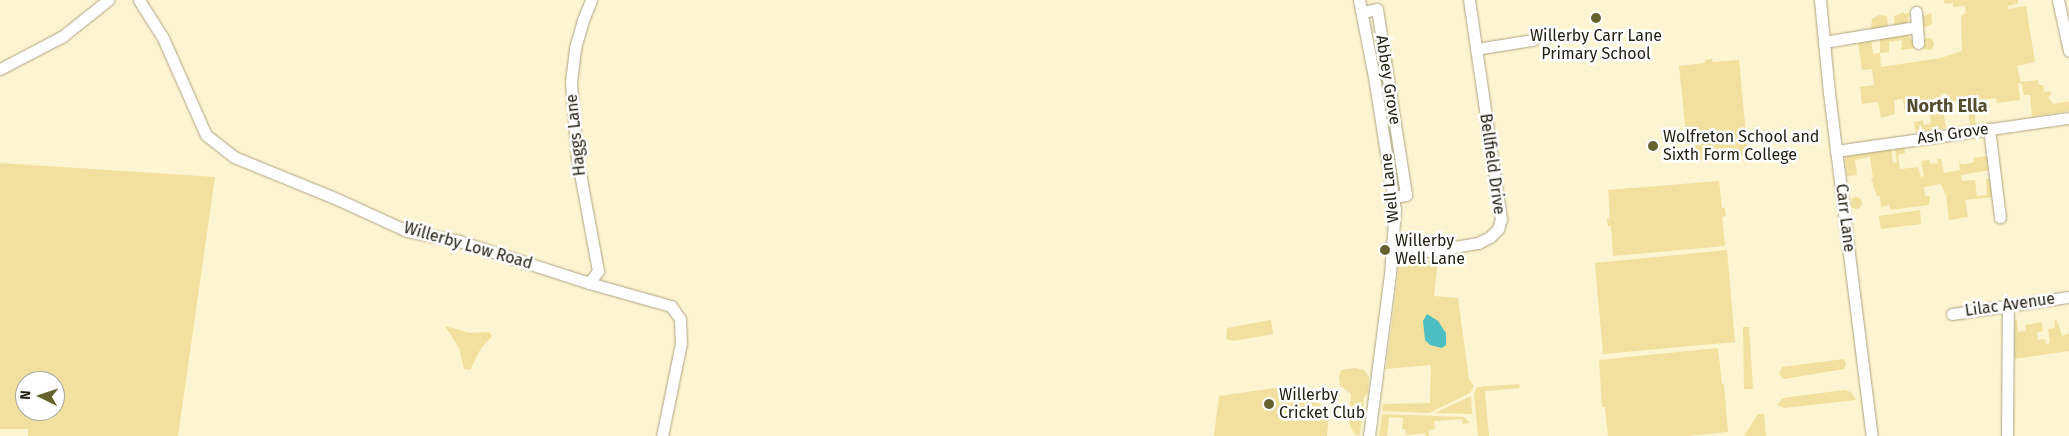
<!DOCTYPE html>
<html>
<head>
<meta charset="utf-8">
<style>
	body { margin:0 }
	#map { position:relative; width:2069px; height:436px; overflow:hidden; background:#fdf4d1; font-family:"Fira Sans",sans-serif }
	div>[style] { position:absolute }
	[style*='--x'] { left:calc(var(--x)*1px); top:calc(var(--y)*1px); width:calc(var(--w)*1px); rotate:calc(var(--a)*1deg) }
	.green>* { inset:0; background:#f1e09e }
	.round { border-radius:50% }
	.water>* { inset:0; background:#4bbfc2 }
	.roads { filter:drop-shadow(0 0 1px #aea584) drop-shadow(0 0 1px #aea584) }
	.minor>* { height:11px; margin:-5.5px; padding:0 5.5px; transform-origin:5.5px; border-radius:5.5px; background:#fff }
	.dots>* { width:14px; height:14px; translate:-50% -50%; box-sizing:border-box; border:2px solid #fff; border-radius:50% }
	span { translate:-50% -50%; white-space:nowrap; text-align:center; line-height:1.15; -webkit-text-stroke:5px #fff; paint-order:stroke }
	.poi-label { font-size:16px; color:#242114 }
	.left { translate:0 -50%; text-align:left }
	.street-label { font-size:16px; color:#242114 }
	.neighbourhood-label { font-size:18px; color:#554d2f; font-weight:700 }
	.north { position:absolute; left:15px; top:371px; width:50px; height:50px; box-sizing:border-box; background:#fff; border:1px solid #a7a6a1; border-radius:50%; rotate:274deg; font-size:14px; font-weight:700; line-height:20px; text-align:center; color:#242114 }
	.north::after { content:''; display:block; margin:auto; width:18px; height:22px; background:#65622f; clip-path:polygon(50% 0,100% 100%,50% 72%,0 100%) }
</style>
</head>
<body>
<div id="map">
	<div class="green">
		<i style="clip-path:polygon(1944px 0,2018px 0,2018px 3px,2008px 6px,2008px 9px,2026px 6px,2035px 62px,2017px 66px,2021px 82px,2038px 80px,2039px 85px,2043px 85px,2044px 92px,2050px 91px,2051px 95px,2048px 97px,2053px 104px,2069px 101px,2069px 111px,2032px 117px,2030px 95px,2024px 95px,2022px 84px,2018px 83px,2020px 100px,1997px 103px,1996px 98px,1973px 101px,1976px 125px,1970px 126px,1968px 112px,1965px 112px,1964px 107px,1960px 108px,1959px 101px,1948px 101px,1946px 93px,1941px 94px,1946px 128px,1916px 133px,1914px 122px,1923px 120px,1924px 125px,1931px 123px,1929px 109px,1905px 114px,1903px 99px,1894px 100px,1895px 114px,1881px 118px,1878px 102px,1862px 104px,1860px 87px,1874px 85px,1872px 69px,1862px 70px,1858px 42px,1871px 40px,1873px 54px,1880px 53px,1881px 67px,1941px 58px,1962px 51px,1961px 16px,1966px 13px,1965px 6px,1953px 7px,1953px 3px,1945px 4px)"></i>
		<i style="clip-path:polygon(1904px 12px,1904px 14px,1910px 13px,1907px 22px,1895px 26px,1894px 16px)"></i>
		<i style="clip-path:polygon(1931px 13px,1932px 24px,1923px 28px,1922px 17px)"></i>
		<i style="clip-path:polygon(1879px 15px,1887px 16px,1888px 27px,1871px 30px,1872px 19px)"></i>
		<i style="clip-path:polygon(1908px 35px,1914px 42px,1916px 48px,1901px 50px,1902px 40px,1889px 42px,1889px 52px,1880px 53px,1880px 39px)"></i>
		<i class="round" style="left:1922px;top:38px;width:12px;height:12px"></i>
		<i style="clip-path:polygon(1712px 59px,1713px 62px,1739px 60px,1748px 155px,1723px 158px,1723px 161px,1715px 161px,1715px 158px,1689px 161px,1679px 66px,1705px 63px,1705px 60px)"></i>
		<i style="clip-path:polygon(1904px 146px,1905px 153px,1898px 155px,1900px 169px,1918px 167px,1921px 177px,1924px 176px,1921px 161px,1929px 160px,1930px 164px,1938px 163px,1937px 159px,1941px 159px,1944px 173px,1960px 170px,1959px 160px,1961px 164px,1968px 164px,1974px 162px,1974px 158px,1988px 156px,1990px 170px,1961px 175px,1962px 181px,1975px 180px,1977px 196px,1987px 195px,1986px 179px,1991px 179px,1994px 197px,1965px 200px,1968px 217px,1949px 220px,1946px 196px,1941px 184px,1924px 187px,1925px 196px,1930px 196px,1929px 205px,1890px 210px,1889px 205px,1881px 207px,1880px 196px,1877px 196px,1871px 178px,1873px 178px,1870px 157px,1855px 160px,1857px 175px,1847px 176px,1845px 159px,1848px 155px,1891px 148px,1893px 163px,1897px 162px,1895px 148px)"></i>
		<i style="clip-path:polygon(evenodd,0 163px,215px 177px,178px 436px,28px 436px,28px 429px,0 429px,0 163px,25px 381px,55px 381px,55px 411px,25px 411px,25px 381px)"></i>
		<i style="clip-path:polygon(1719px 181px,1722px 208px,1725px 208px,1726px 216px,1722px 217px,1725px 246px,1613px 256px,1611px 226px,1608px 226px,1607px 219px,1610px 218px,1608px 190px)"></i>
		<i class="round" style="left:1850px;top:197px;width:12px;height:12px"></i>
		<i style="clip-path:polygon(1920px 210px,1921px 224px,1881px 229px,1879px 216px)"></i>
		<i style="clip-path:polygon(1727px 250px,1735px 342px,1603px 354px,1595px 263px)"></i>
		<i style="clip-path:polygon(1438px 259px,1434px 296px,1458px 298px,1469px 379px,1474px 386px,1470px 393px,1429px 413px,1382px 411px,1383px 404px,1430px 403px,1431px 365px,1386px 369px,1399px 266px)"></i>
		<i style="clip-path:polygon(1271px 320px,1273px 334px,1233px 341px,1226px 339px,1227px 328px)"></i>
		<i style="clip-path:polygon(2015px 320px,2017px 320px,2018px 332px,2026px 331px,2025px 325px,2042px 322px,2043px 331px,2037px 332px,2038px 340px,2045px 339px,2046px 344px,2050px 343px,2048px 329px,2055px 328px,2054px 321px,2057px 320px,2062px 336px,2069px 333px,2069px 351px,2013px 359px)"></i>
		<i style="clip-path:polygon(445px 326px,470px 333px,489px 332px,492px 336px,480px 350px,470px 370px,464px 369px,459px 348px)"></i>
		<i style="clip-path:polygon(1743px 327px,1749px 327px,1753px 389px,1744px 389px)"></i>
		<i style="clip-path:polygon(1718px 348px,1722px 384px,1724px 384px,1728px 432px,1688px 436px,1608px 436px,1605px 407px,1602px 407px,1599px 360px)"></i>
		<i style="clip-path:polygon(1844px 359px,1846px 363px,1844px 369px,1784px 379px,1779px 374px,1782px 367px)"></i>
		<i style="clip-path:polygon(1355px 368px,1364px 370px,1369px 377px,1368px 392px,1364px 398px,1360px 435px,1355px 435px,1351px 428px,1349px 421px,1351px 394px,1340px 385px,1339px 377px,1341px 370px)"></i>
		<i style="clip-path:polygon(1519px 384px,1520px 388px,1485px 391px,1489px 436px,1478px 436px,1474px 394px,1477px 387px)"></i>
		<i style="clip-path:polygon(1297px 385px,1329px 412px,1327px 436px,1214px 436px,1219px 396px)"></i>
		<i style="clip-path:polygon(1844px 390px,1851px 392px,1856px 400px,1784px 408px,1777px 405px,1783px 398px)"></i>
		<i style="clip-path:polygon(1471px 396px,1472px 414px,1435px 413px)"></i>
		<i style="clip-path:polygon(1382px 414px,1464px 417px,1470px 423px,1463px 424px,1462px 419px,1434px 421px,1435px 429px,1429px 430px,1429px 436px,1426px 436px,1425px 433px,1406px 435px,1405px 429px,1402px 429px,1403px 418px,1389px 417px,1387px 436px,1379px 436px)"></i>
		<i style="clip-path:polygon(1758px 414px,1764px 414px,1766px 436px,1744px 436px)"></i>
	</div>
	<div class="water">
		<i style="clip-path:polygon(1427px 314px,1438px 321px,1446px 333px,1446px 345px,1442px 348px,1430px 345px,1425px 340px,1423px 321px)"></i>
	</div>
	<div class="roads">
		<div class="minor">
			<i style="--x:139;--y:0;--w:45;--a:57.7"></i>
			<i style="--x:163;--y:38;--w:106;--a:66.1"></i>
			<i style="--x:206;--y:135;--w:36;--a:38"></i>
			<i style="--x:234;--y:157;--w:111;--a:22.2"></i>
			<i style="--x:337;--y:199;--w:77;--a:24.6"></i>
			<i style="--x:407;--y:231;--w:53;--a:10.9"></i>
			<i style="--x:459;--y:241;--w:137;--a:17.9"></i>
			<i style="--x:589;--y:283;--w:85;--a:15.7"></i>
			<i style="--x:671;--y:306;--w:16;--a:55"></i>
			<i style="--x:680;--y:319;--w:24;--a:88"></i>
			<i style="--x:681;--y:343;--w:95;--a:101.5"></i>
			<i style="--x:1359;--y:0;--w:78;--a:79"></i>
			<i style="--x:1374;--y:77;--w:134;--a:81"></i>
			<i style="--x:1395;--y:209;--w:65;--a:94.4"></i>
			<i style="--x:1390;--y:274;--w:163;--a:97.4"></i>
			<i style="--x:1820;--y:0;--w:93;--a:84.5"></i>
			<i style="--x:1829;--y:93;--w:346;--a:82.9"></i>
			<i style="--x:2058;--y:0;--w:52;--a:77.8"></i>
			<i style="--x:1362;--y:12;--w:15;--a:-11"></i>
			<i style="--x:1377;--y:9;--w:188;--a:81.1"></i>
			<i style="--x:1406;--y:195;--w:12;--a:171"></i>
			<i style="--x:1916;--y:12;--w:31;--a:86"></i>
			<i style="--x:1824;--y:42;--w:93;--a:-9.3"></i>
			<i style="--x:1476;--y:49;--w:57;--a:-9.1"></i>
			<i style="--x:0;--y:69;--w:71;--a:-27.6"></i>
			<i style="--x:63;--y:36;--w:58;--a:-38.7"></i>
			<i style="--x:1989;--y:129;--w:89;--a:82.9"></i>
			<i style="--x:1836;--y:151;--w:235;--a:-8.1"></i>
			<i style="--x:1392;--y:250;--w:39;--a:1"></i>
			<i style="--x:1431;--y:251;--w:48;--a:-9.7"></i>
			<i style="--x:1478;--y:243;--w:13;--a:-27"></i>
			<i style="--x:1490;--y:237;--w:11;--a:-45"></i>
			<i style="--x:1498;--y:229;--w:10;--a:-73"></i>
			<i style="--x:1501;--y:219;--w:221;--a:-98.3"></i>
			<i style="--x:589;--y:283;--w:15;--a:-53"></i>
			<i style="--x:598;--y:271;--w:116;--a:-100.4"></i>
			<i style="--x:577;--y:157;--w:75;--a:-94.6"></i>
			<i style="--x:571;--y:82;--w:34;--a:-83"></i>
			<i style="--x:575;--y:48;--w:29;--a:-74"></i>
			<i style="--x:583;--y:20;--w:22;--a:-68"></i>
			<i style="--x:1952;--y:314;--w:118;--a:-8.3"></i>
			<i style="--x:2007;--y:436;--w:130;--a:-89.6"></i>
		</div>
	</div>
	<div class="dots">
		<i style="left:1596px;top:18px;background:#65622f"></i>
		<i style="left:1653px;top:146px;background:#65622f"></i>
		<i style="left:1385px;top:250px;background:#65622f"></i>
		<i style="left:1269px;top:404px;background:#65622f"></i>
	</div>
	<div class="poi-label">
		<span style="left:1596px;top:45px">Willerby Carr Lane<br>Primary School</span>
		<span class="left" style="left:1663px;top:146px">Wolfreton School and<br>Sixth Form College</span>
		<span class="left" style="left:1395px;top:250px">Willerby<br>Well Lane</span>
		<span class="left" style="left:1279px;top:404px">Willerby<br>Cricket Club</span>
	</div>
	<div class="street-label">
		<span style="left:1388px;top:80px;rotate:81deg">Abbey Grove</span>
		<span style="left:1953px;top:134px;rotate:-8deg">Ash Grove</span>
		<span style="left:576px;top:135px;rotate:-96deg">Haggs Lane</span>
		<span style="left:1492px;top:164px;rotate:82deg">Bellfield Drive</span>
		<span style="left:1390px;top:188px;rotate:-96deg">Well Lane</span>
		<span style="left:1845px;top:218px;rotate:83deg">Carr Lane</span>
		<span style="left:468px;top:246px;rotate:16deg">Willerby Low Road</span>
		<span style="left:2010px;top:305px;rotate:-8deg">Lilac Avenue</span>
	</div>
	<div class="neighbourhood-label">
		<span style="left:1947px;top:106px">North Ella</span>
	</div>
	<div class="north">N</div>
</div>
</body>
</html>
